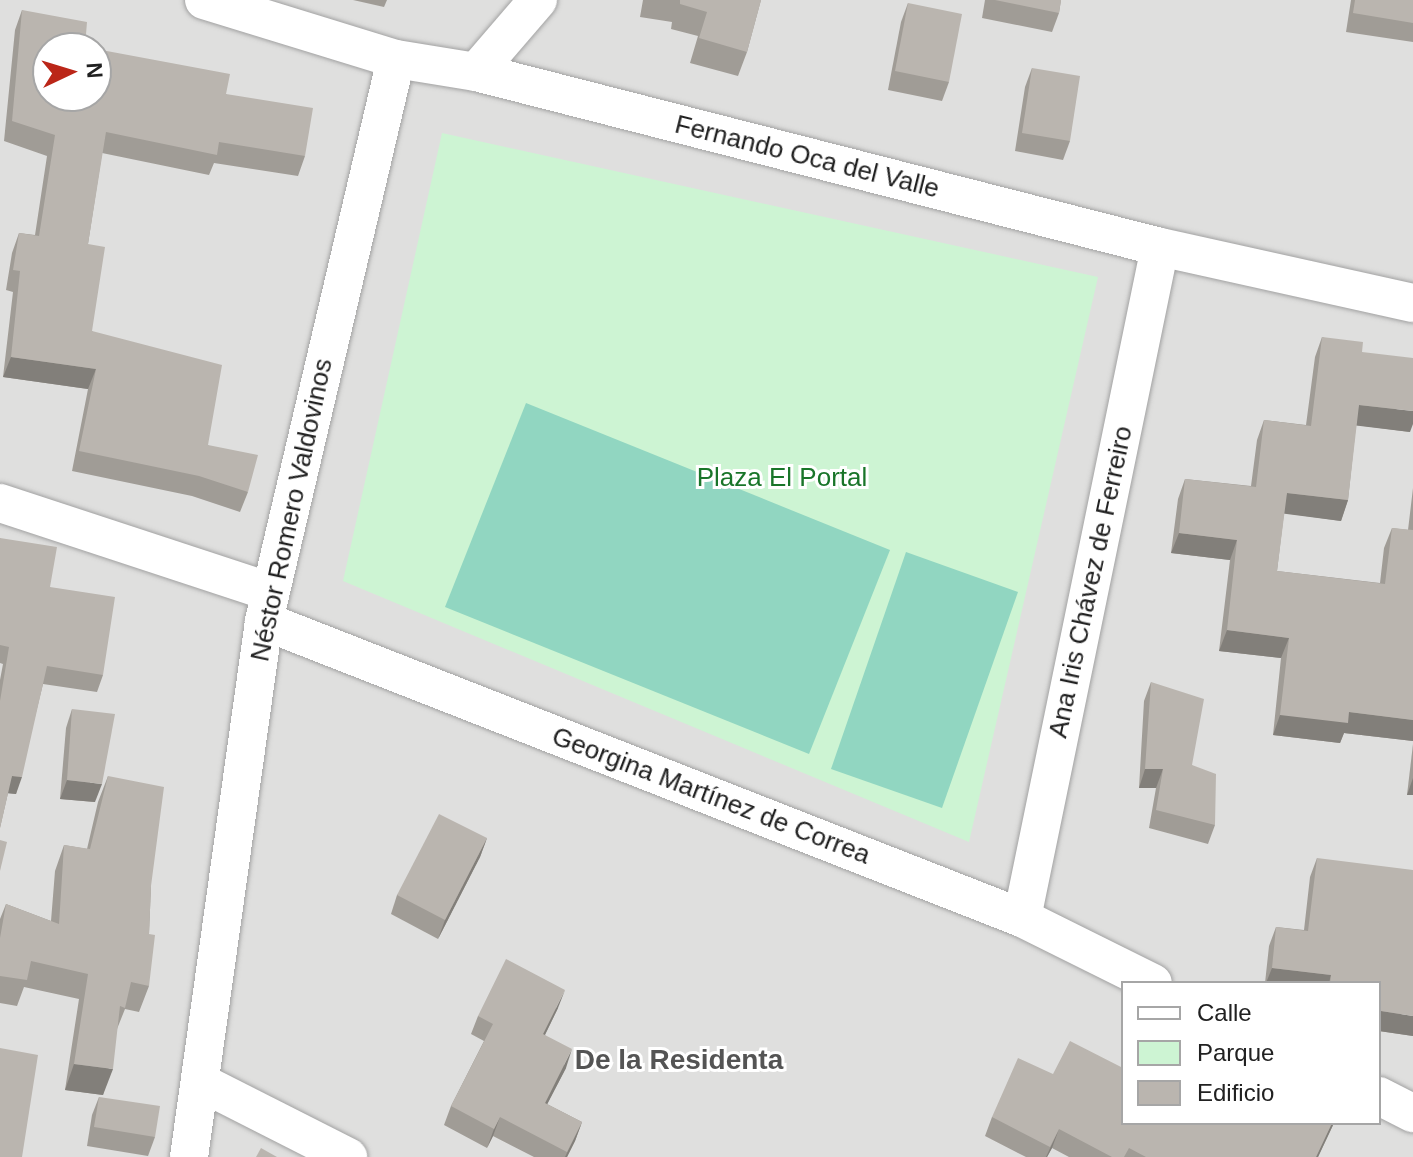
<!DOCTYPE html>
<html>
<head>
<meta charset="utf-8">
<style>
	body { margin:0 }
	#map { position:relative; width:1413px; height:1157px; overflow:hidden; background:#f0efe9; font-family:Arial,sans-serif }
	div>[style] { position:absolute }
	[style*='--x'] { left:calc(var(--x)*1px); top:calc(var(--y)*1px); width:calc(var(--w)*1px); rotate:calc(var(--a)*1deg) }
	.residential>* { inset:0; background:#dfdfde }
	.park>* { inset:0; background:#cdf4d3 }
	.pitch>* { inset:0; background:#91d6c1 }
	.roads { filter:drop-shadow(0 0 2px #a2a2a2) drop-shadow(0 0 2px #a2a2a2) }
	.minor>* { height:38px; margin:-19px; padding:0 19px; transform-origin:19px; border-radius:19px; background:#fff }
	.wall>* { inset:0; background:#a09c96 }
	.shaded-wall>* { inset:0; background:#827f7a }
	.building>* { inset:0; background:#bab5af }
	span { translate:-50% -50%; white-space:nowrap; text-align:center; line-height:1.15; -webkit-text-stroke:6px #fff; paint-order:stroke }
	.street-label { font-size:26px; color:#212121 }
	.park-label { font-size:26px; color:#197529 }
	.neighbourhood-label { font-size:28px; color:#545454; font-weight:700 }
	.legend { position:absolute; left:1121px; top:981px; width:260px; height:144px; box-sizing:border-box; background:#fff; border:2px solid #a6a6a6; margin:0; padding:10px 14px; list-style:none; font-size:24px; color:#212121 }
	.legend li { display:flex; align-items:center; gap:16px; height:40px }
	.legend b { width:40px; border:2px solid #a6a6a6 }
	.north { position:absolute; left:32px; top:32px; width:80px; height:80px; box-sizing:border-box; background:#fff; border:2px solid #a6a6a6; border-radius:50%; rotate:86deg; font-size:22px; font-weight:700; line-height:32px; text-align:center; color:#212121 }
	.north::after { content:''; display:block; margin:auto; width:28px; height:36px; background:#bb2618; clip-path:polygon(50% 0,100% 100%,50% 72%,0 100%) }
</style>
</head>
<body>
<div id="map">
	<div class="residential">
		<i style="clip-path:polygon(evenodd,0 0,1413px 0,1413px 1157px,0 1157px,0 0,48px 48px,96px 48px,96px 96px,48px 96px,48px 48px,0 0,1123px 983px,1379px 983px,1379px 1123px,1123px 1123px,1123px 983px)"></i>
	</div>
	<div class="park">
		<i style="clip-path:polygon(442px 133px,1098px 277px,969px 842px,343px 581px)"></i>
	</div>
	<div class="pitch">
		<i style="clip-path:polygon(526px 403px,890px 550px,809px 754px,445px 607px)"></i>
		<i style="clip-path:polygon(906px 552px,1018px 592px,942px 808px,831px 769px)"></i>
	</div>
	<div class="roads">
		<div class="minor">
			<i style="--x:204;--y:0;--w:201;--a:17.1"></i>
			<i style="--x:396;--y:59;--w:81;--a:9.2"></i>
			<i style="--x:476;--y:72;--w:706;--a:14.35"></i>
			<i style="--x:1160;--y:247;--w:259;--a:12.5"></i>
			<i style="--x:476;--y:72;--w:95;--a:-49.3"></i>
			<i style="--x:0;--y:503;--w:284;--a:18.2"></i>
			<i style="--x:264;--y:621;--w:814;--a:21.4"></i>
			<i style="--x:1022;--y:918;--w:146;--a:26.4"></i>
			<i style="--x:1022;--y:918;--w:685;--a:-78.38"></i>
			<i style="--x:202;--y:1083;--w:164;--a:26.9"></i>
			<i style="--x:1379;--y:1096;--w:38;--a:27"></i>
			<i style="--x:189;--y:1157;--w:541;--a:-82.03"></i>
			<i style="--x:264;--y:621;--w:577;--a:-76.78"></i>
		</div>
	</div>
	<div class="wall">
		<i style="clip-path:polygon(353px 0,387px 0,384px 7px)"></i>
		<i style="clip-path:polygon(643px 0,761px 0,747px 52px,738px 76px,690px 63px,698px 36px,671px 29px,672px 22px,640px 17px)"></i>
		<i style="clip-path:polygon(985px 0,1061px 0,1059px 13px,1052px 32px,982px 18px)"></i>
		<i style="clip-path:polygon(1351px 0,1413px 0,1413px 42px,1346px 32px)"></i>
		<i style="clip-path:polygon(908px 3px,949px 82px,942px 101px,888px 90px,901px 22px)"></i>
		<i style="clip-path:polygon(22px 10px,85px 47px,226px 94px,305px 156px,298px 176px,214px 163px,209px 175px,102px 153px,88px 244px,92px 331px,208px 445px,248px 492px,240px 512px,192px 496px,72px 471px,88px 389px,3px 377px,13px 292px,6px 290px,12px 253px,19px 233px,35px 235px,47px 156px,4px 141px,15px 30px)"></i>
		<i style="clip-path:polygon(1032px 68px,1070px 141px,1063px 160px,1015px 151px,1025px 87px)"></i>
		<i style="clip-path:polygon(1322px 337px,1362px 352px,1410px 432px,1356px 425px,1348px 500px,1341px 521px,1284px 513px,1277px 571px,1380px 583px,1384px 548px,1392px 528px,1408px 530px,1413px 488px,1413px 741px,1344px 733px,1340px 743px,1273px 735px,1281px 658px,1219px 651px,1230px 560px,1171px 553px,1178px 499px,1185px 479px,1251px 486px,1257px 440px,1264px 420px,1306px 425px,1315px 357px)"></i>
		<i style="clip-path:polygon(0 538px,50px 587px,103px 675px,97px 692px,43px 684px,16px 794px,8px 793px,0 828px,0 680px,3px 664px,0 663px)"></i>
		<i style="clip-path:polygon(1151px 682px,1192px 765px,1215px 825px,1208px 844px,1149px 828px,1156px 788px,1139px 788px,1144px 701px)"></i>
		<i style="clip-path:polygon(72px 709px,95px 802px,60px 799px,66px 728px)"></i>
		<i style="clip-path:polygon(1413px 744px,1413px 795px,1407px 795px)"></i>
		<i style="clip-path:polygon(108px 776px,151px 886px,149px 934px,149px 986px,139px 1012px,125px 1009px,117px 1029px,103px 1095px,65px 1090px,79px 999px,24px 987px,17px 1006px,0 1003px,0 919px,6px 904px,51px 921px,55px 871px,64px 845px,87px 849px,98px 802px)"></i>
		<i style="clip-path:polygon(487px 838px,480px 857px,438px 939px,391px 914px,397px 895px)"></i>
		<i style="clip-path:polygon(1317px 858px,1413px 1036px,1379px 1031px,1379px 983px,1265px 983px,1269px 946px,1276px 927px,1304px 930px,1310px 877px)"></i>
		<i style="clip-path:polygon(558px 1008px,545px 1035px,566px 1068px,547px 1104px,582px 1122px,575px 1141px,567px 1157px,534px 1157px,493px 1136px,487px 1148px,444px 1125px,451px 1106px,484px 1041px,471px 1034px,478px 1016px)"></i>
		<i style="clip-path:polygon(99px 1097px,155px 1137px,148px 1156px,87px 1146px,92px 1115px)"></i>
		<i style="clip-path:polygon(992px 1117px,1123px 1123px,1334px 1123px,1318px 1157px,1069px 1157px,1052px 1148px,1047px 1157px,1026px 1157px,985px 1136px)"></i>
	</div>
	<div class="shaded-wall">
		<i style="clip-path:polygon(11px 357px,96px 369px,88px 389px,3px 377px)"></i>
		<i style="clip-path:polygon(1359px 405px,1413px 411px,1413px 424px,1410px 432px,1352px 425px)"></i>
		<i style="clip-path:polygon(1287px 493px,1348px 500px,1341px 521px,1279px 513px)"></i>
		<i style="clip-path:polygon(1179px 533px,1237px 540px,1230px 560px,1171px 553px)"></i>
		<i style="clip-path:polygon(1227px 630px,1289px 638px,1281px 658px,1219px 651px)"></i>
		<i style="clip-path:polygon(1349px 712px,1413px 720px,1413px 741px,1344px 733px,1340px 743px,1273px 735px,1280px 715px)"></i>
		<i style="clip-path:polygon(1145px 769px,1163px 769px,1156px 788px,1139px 788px)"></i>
		<i style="clip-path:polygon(12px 776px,22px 777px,16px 794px,5px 793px)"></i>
		<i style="clip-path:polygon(1413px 778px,1413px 795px,1407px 795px)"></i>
		<i style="clip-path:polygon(67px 780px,102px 784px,95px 802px,60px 799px)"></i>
		<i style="clip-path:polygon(487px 838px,480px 857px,438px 939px,445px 920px)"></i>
		<i style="clip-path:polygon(1272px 968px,1331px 975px,1329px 983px,1266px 983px)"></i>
		<i style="clip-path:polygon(565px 990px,558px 1008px,536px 1053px,543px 1034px)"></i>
		<i style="clip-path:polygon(1381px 1011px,1413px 1016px,1413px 1036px,1379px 1031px,1379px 1016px)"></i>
		<i style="clip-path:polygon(572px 1049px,566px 1068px,538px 1122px,545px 1103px)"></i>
		<i style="clip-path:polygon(74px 1064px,113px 1069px,103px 1095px,65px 1090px)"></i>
		<i style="clip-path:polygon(500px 1117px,493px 1136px,487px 1148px,494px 1129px)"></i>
		<i style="clip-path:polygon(582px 1122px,575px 1141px,567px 1157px,565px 1157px)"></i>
		<i style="clip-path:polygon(1332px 1123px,1334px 1123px,1318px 1157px,1316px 1157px)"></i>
		<i style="clip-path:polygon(1059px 1129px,1052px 1148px,1047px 1157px,1046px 1157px)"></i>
	</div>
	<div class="building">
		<i style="clip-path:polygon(680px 0,761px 0,747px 52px,699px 38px,707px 12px,680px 4px)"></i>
		<i style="clip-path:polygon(995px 0,1061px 0,1059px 13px)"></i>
		<i style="clip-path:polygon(1355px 0,1413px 0,1413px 23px,1353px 13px)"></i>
		<i style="clip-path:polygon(908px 3px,962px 14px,949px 82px,895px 71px)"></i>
		<i style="clip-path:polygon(22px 10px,87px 22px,85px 47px,89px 48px,48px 48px,48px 96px,96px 96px,96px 49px,230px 74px,226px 94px,313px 108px,305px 156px,219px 142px,217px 155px,106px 132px,88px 244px,105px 247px,92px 331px,222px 365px,208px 445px,258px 455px,248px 492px,199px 476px,79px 451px,96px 369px,11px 357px,20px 271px,13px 270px,19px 233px,39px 236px,55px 135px,12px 121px)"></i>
		<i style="clip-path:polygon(1032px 68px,1080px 76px,1070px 141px,1022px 133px)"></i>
		<i style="clip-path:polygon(1322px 337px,1363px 342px,1362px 352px,1413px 358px,1413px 411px,1359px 405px,1348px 500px,1287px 493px,1277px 571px,1385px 584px,1392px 528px,1413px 530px,1413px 528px,1413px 720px,1349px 712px,1348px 723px,1280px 715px,1289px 638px,1227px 630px,1237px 540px,1179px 533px,1185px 479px,1256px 487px,1264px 420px,1311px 426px)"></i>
		<i style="clip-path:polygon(0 538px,57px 547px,50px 587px,115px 597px,103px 675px,47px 666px,22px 777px,12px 776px,0 828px,0 701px,9px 647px,0 645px)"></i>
		<i style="clip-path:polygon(1151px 682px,1204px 699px,1192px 765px,1216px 774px,1215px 825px,1156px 810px,1163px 769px,1145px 769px)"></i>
		<i style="clip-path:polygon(72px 709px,115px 714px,102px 784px,67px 780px)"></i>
		<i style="clip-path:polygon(108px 776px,164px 787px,151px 886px,149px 934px,155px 935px,149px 986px,131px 982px,125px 1008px,120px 1006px,113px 1069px,74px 1064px,88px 974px,31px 961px,27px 980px,0 976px,0 938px,6px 904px,59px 924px,64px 845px,90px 849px)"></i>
		<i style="clip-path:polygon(439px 814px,487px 838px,445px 920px,397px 895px)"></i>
		<i style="clip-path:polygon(0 840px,7px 842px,0 871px)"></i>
		<i style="clip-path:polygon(1317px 858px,1413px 870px,1413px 1016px,1381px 1011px,1379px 1020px,1379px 983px,1330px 983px,1331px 975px,1272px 968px,1276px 927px,1308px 931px)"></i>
		<i style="clip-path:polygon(506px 959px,565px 990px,543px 1034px,572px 1049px,545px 1103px,582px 1122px,567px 1152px,500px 1117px,494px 1129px,451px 1106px,493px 1024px,478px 1016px)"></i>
		<i style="clip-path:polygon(1070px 1041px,1123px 1068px,1123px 1123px,1332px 1123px,1316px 1157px,1146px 1157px,1129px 1148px,1124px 1157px,1112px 1157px,1059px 1129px,1050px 1147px,992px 1117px,1018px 1058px,1053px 1074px)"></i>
		<i style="clip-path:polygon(0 1048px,38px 1055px,22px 1157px,0 1157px)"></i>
		<i style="clip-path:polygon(99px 1097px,160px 1106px,155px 1137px,94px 1127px)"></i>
		<i style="clip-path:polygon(261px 1148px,277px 1157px,256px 1157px)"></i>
	</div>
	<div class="street-label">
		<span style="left:807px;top:157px;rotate:14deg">Fernando Oca del Valle</span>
		<span style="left:292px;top:510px;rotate:-78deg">Néstor Romero Valdovinos</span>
		<span style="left:1091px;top:582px;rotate:-78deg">Ana Iris Chávez de Ferreiro</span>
		<span style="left:711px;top:796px;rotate:21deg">Georgina Martínez de Correa</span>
	</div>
	<div class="park-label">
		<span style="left:782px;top:478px">Plaza El Portal</span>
	</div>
	<div class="neighbourhood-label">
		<span style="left:679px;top:1060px">De la Residenta</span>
	</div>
	<ul class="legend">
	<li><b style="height:10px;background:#fff"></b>Calle</li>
	<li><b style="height:22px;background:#cdf4d3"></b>Parque</li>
	<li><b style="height:22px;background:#bab5af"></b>Edificio</li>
	</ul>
	<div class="north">N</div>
</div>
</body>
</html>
